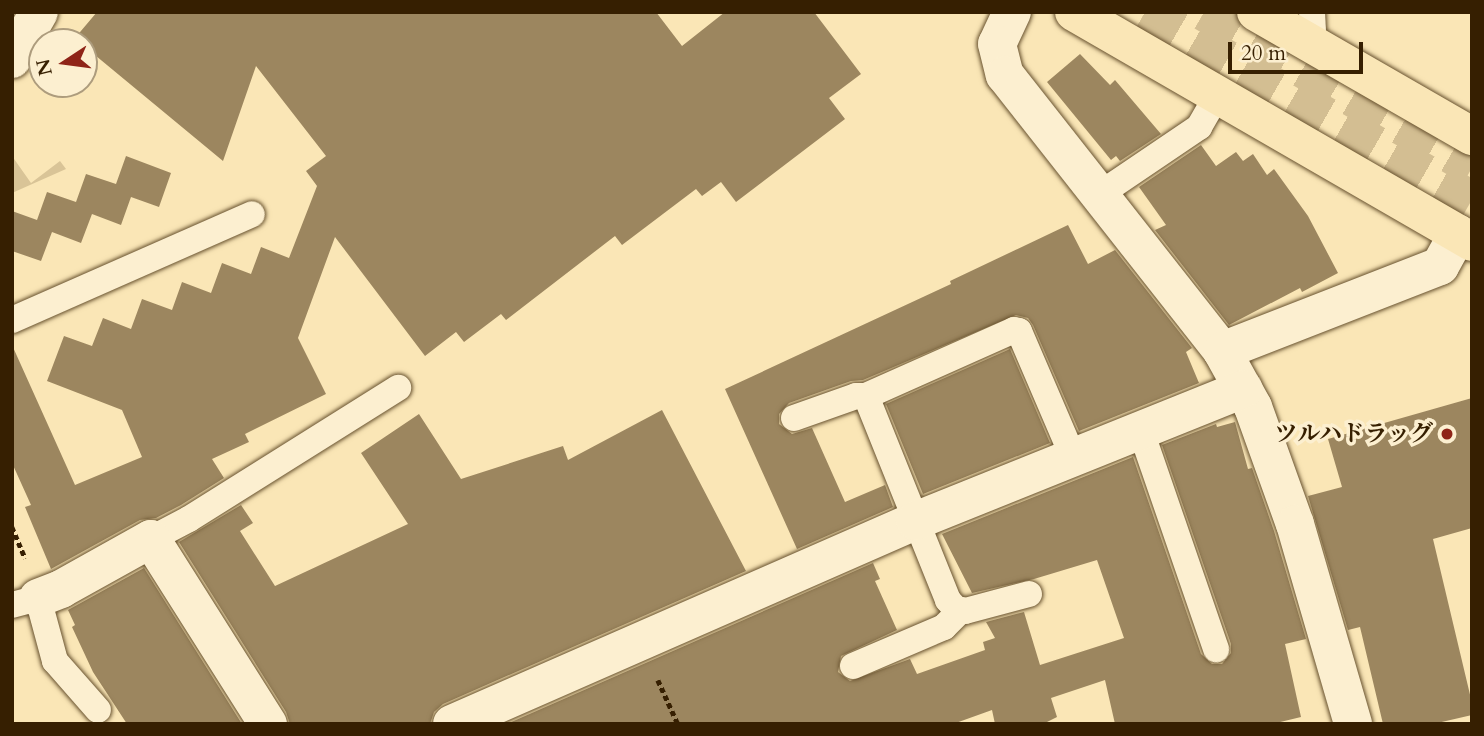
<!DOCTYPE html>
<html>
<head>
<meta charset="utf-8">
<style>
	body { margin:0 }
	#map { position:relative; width:1484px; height:736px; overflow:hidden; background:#fae6b6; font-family:Cardo,"Noto Serif JP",serif }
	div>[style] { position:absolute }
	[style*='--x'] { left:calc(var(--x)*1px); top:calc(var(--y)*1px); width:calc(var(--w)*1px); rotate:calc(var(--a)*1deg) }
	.green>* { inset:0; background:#d9c497 }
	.building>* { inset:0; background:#9c865f }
	.primary-tunnel>* { height:38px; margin-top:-19px; transform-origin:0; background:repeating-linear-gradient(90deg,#d3be92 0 38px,transparent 0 57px) }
	.path>* { height:4.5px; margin-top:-2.25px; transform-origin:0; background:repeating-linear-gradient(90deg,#361f01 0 5px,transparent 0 8.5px) }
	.roads { filter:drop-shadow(0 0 2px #67512e) drop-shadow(0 0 2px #67512e) }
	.lane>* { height:26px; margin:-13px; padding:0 13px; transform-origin:13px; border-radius:13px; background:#fcefd0 }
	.street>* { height:38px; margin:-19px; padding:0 19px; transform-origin:19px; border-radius:19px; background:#fcefd0 }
	.primary>* { height:38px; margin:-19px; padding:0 19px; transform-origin:19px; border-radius:19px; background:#fae6b6 }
	.dots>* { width:19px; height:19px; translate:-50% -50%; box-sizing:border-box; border:4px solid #fcefd0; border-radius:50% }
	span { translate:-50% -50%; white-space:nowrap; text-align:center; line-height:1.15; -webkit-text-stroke:7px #fcefd0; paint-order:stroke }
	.poi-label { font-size:23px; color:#361f01; font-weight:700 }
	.right { translate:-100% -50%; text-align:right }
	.frame { position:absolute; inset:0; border:14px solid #361f01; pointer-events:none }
	.north { position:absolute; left:28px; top:28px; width:70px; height:70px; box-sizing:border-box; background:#fcefd0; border:2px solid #ad9c7d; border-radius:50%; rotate:257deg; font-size:19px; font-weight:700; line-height:28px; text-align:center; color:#361f01 }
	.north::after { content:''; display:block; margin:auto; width:24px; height:32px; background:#8f2418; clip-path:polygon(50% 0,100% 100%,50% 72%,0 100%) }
	.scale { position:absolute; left:1228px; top:42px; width:135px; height:32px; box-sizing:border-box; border:4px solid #361f01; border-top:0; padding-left:9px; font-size:21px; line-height:24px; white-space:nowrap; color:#361f01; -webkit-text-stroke:5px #fcefd0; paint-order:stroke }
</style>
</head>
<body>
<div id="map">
	<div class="green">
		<i style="clip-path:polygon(12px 156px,31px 183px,60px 161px,66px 169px,12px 193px)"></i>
	</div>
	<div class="building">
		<i style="clip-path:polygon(97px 12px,656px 12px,682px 46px,725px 12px,814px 12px,861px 74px,829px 98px,845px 119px,736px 202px,721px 182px,702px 196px,696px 189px,622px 245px,615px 236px,506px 320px,501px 314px,464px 342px,456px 332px,425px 356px,335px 237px,298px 338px,326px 394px,245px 434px,249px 442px,212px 459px,224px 478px,181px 505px,156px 518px,140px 520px,51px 569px,25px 507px,31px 505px,12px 463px,12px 345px,75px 485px,142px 457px,122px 410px,47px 381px,64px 336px,92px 346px,103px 318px,131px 329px,142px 299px,172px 310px,182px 282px,211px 293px,222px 263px,251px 274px,261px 247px,289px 258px,317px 186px,306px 171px,326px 156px,256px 66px,223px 161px,84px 46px,84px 42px,75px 38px)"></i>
		<i style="clip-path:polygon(1080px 54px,1110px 85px,1115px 80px,1161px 134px,1120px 161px,1116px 156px,1111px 160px,1047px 82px)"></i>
		<i style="clip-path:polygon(1201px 145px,1216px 166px,1236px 152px,1243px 161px,1253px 154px,1267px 175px,1274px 169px,1308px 216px,1338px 273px,1302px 292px,1300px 288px,1229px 325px,1155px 230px,1166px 225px,1139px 187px)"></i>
		<i style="clip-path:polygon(126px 156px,171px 173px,159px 207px,131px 197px,121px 225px,92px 214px,81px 243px,52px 232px,41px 261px,12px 251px,12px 211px,37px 220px,47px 192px,76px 202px,86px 174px,116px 184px)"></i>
		<i style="clip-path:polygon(1068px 225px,1088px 264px,1115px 250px,1192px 348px,1186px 352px,1199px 383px,1079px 431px,1033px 325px,1028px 318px,1016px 315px,863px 380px,851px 381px,789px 403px,779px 414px,779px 424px,792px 434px,812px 428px,845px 502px,885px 485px,893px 507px,797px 549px,725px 389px,951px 284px,950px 281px)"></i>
		<i style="clip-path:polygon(1010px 349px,1050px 443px,923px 494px,886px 404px)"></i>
		<i style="clip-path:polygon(1472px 398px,1472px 528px,1433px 539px,1472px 703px,1472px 715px,1433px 724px,1383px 724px,1360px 627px,1348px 630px,1308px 496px,1342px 487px,1328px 439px)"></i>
		<i style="clip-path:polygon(662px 410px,746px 571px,443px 704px,434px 712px,430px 724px,290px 724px,286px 712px,179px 542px,241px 505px,253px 523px,240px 531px,275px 586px,408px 524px,361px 453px,419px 414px,461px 479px,563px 446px,568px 460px)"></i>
		<i style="clip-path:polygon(1235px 422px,1248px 469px,1252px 468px,1274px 531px,1306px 639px,1285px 644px,1301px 717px,1272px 724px,1115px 724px,1105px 680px,1051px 698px,1057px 717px,1043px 724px,995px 724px,992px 710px,953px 724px,507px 724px,873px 563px,880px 579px,875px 581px,897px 630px,841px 656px,838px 672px,850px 681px,910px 659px,917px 674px,985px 650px,983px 642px,995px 638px,986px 622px,1024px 612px,1040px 665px,1124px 638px,1097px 560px,1034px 579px,972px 593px,942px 534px,1133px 457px,1201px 654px,1212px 664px,1222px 664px,1231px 653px,1231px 644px,1162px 445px,1216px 424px,1217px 427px)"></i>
		<i style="clip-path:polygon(144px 568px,242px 724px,127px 724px,93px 672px,72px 627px,75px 625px,68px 610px)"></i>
	</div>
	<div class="primary-tunnel">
		<i style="--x:1145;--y:12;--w:377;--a:29.9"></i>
		<i style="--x:1204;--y:12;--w:310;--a:30"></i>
	</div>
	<div class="path">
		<i style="--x:12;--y:527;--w:34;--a:67"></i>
		<i style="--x:658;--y:680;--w:48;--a:65.6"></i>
	</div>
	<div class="roads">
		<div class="lane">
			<i style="--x:1312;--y:12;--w:33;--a:87"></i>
			<i style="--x:1100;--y:194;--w:120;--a:-34.1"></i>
			<i style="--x:1199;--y:127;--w:34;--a:-60"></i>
			<i style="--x:12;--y:320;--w:262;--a:-23.8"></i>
			<i style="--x:794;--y:418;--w:66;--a:-19.5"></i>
			<i style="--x:856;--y:396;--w:10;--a:0"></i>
			<i style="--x:1141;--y:431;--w:231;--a:71"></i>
			<i style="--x:151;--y:539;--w:43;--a:-27.8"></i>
			<i style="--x:189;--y:519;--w:247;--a:-32.1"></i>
			<i style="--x:1029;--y:594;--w:66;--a:165.1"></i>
			<i style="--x:965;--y:611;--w:9;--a:-167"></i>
			<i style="--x:956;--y:609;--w:12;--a:-132"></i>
			<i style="--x:948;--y:600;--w:220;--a:-111.9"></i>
			<i style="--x:866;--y:396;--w:162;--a:-24"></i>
			<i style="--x:1014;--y:330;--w:5;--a:11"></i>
			<i style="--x:1019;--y:331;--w:137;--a:66.8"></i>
			<i style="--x:12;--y:605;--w:27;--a:-15"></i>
			<i style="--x:38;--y:598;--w:65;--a:74.9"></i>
			<i style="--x:55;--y:661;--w:65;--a:48.7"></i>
			<i style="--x:853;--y:666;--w:99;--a:-23.2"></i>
			<i style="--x:944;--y:627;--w:24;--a:-45"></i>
		</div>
		<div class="street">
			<i style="--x:1012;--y:12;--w:35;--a:115"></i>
			<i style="--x:997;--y:44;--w:32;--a:76"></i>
			<i style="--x:1005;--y:75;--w:351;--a:51.8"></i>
			<i style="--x:1222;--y:351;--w:64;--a:61"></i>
			<i style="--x:1253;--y:407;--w:124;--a:70.3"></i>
			<i style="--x:1295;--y:524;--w:208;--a:73.8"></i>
			<i style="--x:12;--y:59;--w:54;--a:-60.1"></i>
			<i style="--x:1222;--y:351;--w:234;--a:-21.3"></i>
			<i style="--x:1440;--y:266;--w:37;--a:-61"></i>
			<i style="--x:38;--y:598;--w:25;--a:-21"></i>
			<i style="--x:61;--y:589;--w:103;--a:-29.1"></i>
			<i style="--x:151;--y:539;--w:219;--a:57.7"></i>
			<i style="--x:452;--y:724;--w:506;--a:-23.67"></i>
			<i style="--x:915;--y:521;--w:354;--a:-21.9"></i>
		</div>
		<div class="primary">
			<i style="--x:1074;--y:12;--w:460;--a:30"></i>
			<i style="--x:1256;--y:12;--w:249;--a:29.9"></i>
		</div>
	</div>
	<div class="dots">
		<i style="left:1447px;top:434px;background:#8f2418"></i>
	</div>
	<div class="poi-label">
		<span class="right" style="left:1433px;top:434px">ツルハドラッグ</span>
	</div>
	<div class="frame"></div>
	<div class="north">N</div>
	<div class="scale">20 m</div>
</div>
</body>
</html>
